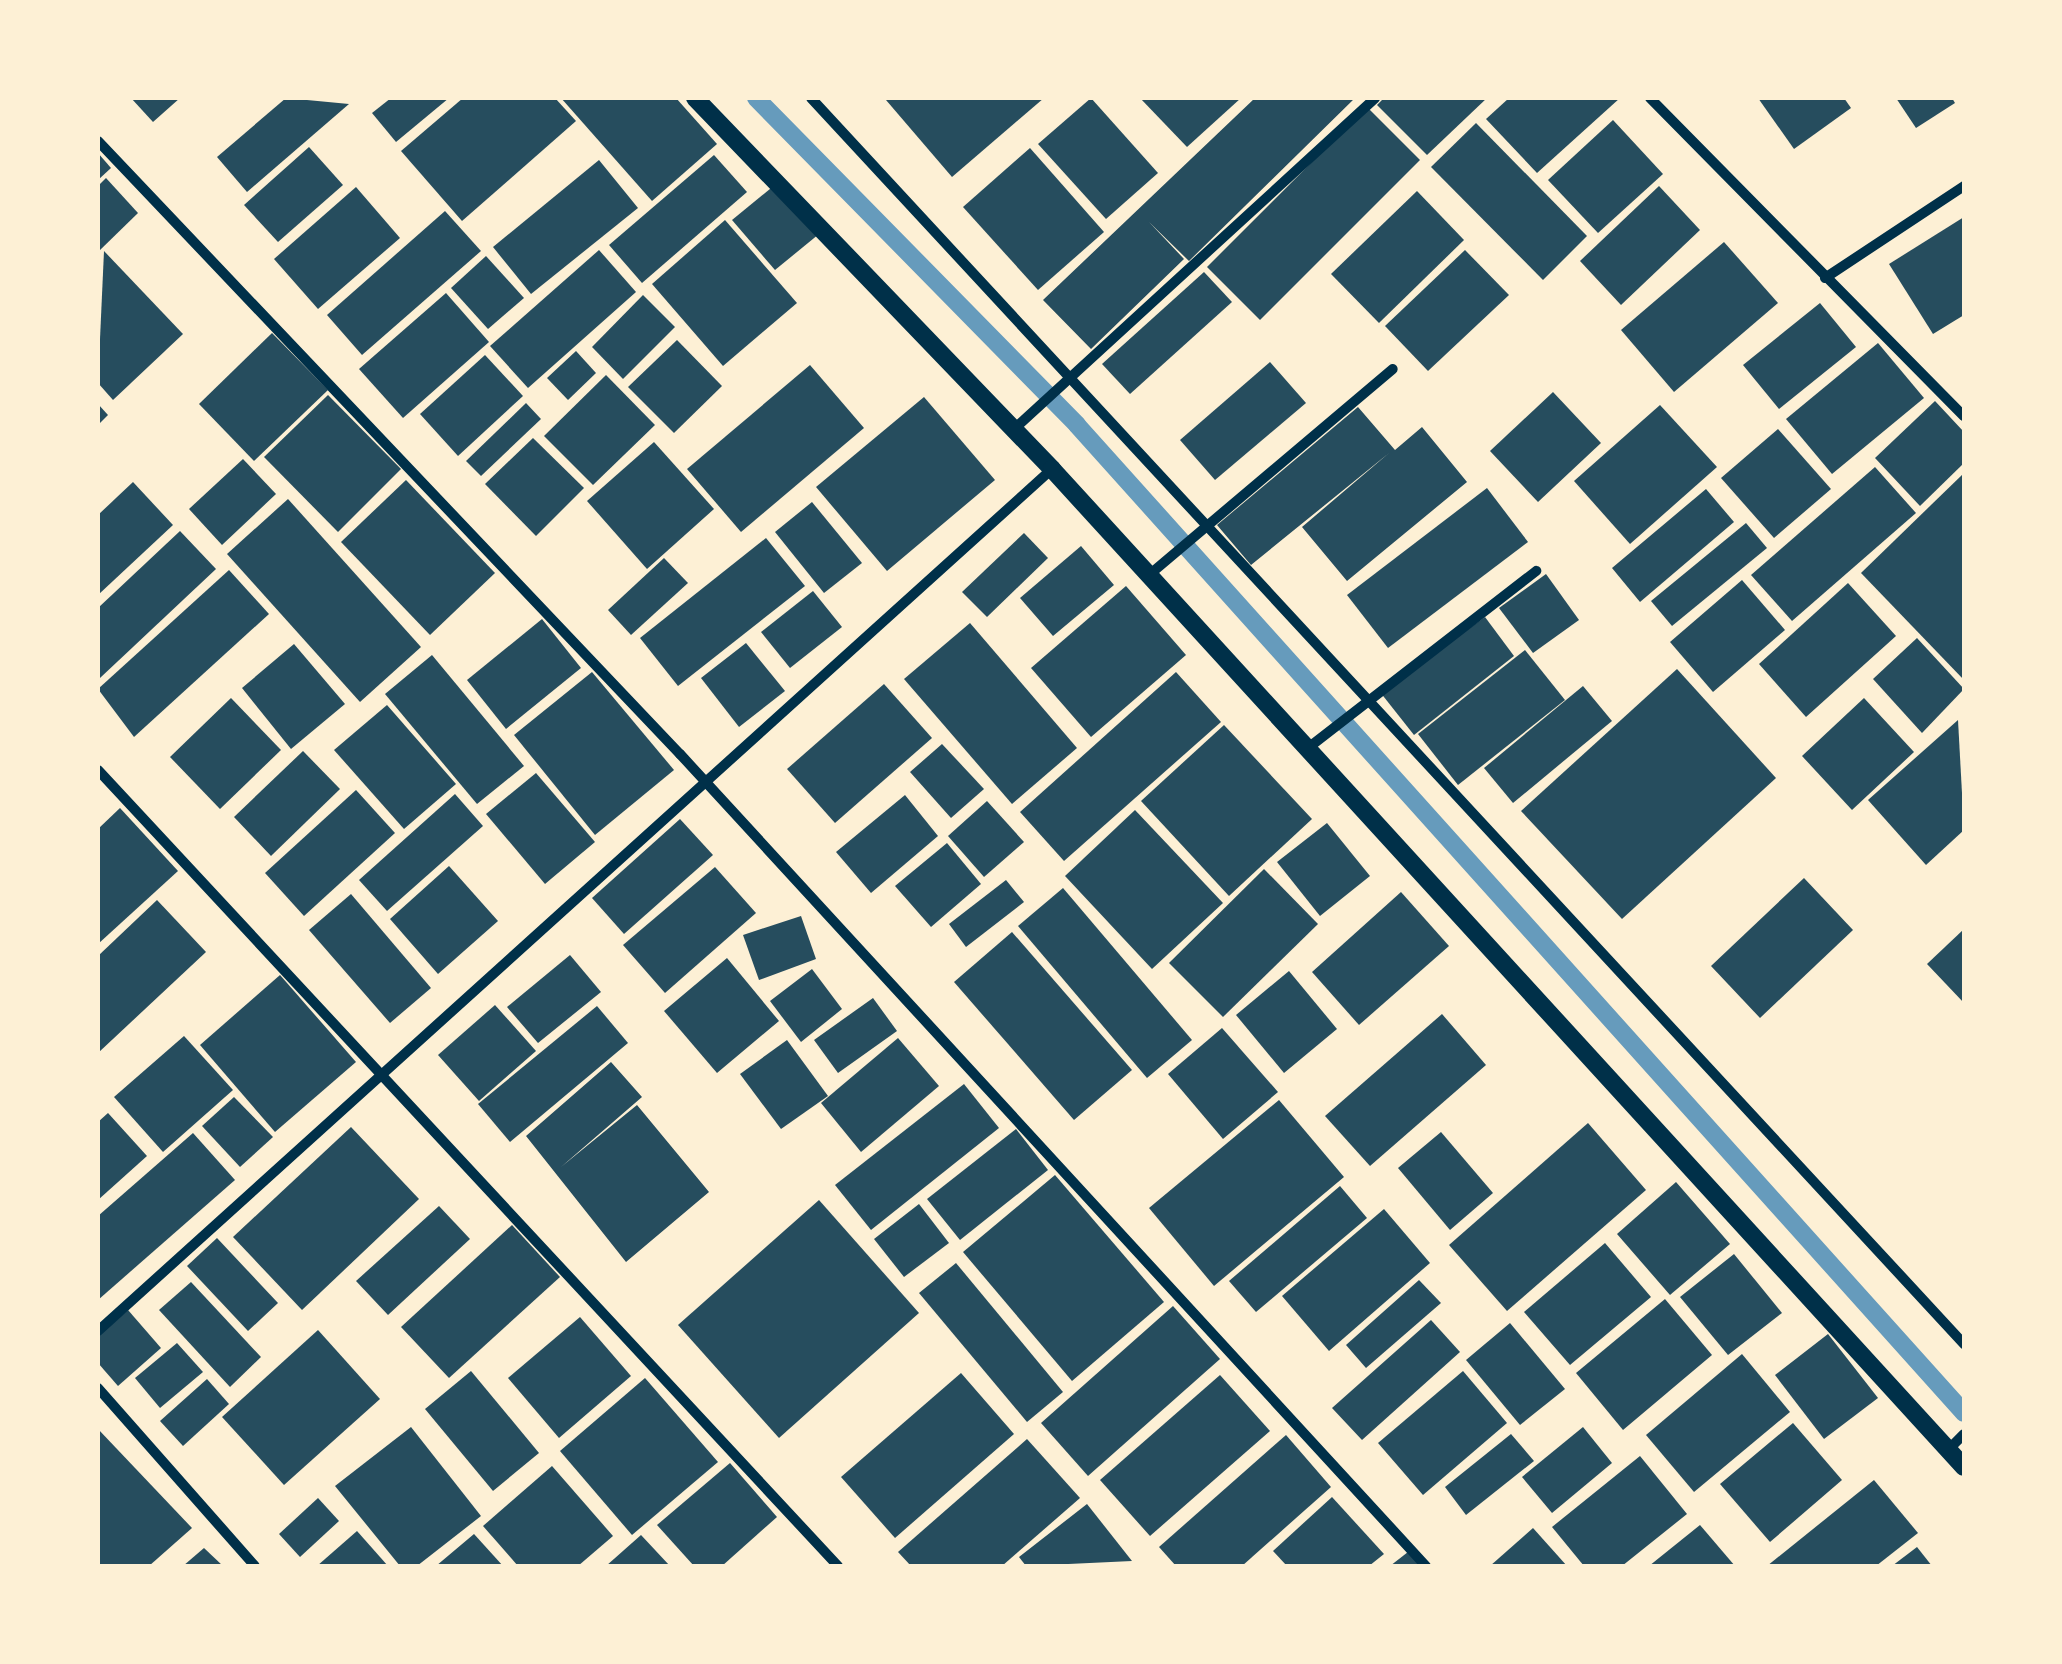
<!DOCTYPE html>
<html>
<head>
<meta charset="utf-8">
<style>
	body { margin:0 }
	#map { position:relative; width:2062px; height:1664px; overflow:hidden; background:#fdf0d5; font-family:"Zilla Slab",serif }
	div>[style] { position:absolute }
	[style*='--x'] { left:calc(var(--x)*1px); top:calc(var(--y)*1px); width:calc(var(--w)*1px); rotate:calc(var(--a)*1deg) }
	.stream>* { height:18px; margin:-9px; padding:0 9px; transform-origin:9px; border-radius:9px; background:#669bbc }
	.building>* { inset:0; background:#264d5e }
	.minor>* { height:10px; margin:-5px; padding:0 5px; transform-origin:5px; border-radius:5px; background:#003049 }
	.tertiary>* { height:18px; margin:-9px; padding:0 9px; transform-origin:9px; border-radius:9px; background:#003049 }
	span { translate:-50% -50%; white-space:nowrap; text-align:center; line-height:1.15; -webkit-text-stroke:8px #fdf0d5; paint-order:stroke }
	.frame { position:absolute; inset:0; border:100px solid #fdf0d5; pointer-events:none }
</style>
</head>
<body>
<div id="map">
	<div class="stream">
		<i style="--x:756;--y:98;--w:458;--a:45.5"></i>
		<i style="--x:1077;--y:425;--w:1328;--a:48.08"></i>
	</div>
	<div class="building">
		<i style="clip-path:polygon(131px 98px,180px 98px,153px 122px)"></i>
		<i style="clip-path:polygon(286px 98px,349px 104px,247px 192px,217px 157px)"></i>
		<i style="clip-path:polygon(391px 98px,449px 98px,396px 142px,372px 113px)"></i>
		<i style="clip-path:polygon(463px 98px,555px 98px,576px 121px,462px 221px,401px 151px)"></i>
		<i style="clip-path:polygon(561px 98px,676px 98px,717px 144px,652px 201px)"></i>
		<i style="clip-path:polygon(1044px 98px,952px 177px,886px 100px,888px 98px)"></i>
		<i style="clip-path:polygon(1091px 98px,1158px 173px,1106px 219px,1038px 144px)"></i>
		<i style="clip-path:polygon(1140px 98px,1241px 98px,1187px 147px)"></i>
		<i style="clip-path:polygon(1255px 98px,1355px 98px,1189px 261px,1149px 222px,1184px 259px,1091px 349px,1043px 300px)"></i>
		<i style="clip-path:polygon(1384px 98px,1487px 98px,1427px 155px,1377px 105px)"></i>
		<i style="clip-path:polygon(1509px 98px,1620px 98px,1537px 173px,1486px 119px)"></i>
		<i style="clip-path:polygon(1758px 98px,1844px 98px,1851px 108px,1794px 149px)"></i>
		<i style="clip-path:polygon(1896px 98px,1952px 98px,1955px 103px,1916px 128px)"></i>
		<i style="clip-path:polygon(1367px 107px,1420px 160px,1260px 320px,1207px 267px)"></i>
		<i style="clip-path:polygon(1613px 120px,1663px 174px,1598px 233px,1548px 180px)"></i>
		<i style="clip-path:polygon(1476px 123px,1587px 236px,1543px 280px,1431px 167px)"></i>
		<i style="clip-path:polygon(309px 147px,343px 185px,278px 242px,244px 205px)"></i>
		<i style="clip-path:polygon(1030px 148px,1104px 232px,1038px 290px,963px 207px)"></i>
		<i style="clip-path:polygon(98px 153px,111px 168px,98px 180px)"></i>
		<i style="clip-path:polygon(714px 155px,747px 192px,642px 283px,609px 245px)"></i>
		<i style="clip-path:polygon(599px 160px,638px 208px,531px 294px,493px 247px)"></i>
		<i style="clip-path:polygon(106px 178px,138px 213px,98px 252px,98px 186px)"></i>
		<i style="clip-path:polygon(776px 184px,819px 234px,775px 270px,732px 220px)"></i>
		<i style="clip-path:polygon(1659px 186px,1700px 230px,1621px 305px,1580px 261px)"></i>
		<i style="clip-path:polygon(356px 187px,400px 238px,318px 309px,274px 259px)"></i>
		<i style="clip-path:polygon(1417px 191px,1464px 240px,1379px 323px,1331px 274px)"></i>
		<i style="clip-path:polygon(445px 211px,481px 251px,362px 355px,327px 315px)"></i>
		<i style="clip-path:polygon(1964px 217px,1964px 315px,1933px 334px,1889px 264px)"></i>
		<i style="clip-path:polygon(725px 220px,797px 303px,723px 366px,652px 284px)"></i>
		<i style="clip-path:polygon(1724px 242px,1778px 303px,1674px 392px,1621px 330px)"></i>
		<i style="clip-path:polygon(599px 250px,636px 292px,528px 388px,490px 346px)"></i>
		<i style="clip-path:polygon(1465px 250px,1509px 295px,1428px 371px,1385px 326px)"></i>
		<i style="clip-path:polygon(104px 251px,183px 334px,113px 400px,98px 383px)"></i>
		<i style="clip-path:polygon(486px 256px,524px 298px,488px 329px,451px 288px)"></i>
		<i style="clip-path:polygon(1204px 272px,1232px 302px,1130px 394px,1102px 364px)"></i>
		<i style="clip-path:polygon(446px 293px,489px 342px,403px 418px,359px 369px)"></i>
		<i style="clip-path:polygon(643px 295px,675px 327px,623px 379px,592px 347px)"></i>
		<i style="clip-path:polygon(1820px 303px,1856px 347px,1779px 409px,1743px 365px)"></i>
		<i style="clip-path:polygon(272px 333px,328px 390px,254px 461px,199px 404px)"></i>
		<i style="clip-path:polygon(677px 340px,722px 386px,674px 433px,628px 387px)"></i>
		<i style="clip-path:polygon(1878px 343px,1924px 398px,1832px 474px,1786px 419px)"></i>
		<i style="clip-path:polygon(576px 351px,596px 373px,568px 400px,547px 378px)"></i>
		<i style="clip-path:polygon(485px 355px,523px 396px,458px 456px,420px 414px)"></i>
		<i style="clip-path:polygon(1270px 362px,1306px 403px,1215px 480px,1180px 440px)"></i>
		<i style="clip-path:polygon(810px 365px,864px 428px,741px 532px,687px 469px)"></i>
		<i style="clip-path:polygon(606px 375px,655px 425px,593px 485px,544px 436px)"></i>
		<i style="clip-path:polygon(1553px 392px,1601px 443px,1538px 502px,1490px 451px)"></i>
		<i style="clip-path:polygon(328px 395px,401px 469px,338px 532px,264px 457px)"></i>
		<i style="clip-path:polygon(924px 397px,995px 480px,887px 571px,816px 487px)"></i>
		<i style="clip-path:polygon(1935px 401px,1964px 432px,1964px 463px,1920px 506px,1875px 458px)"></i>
		<i style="clip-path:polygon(526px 403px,541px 419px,481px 476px,466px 461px)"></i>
		<i style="clip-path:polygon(98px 404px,108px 415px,98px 425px)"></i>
		<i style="clip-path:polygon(1660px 405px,1717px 467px,1630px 544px,1574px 481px)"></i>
		<i style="clip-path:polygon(1358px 407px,1395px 450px,1422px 427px,1467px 482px,1347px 581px,1302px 527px,1389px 453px,1251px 565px,1217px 525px)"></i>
		<i style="clip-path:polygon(1778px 429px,1831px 489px,1774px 538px,1721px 478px)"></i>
		<i style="clip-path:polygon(533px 438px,584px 488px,536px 536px,485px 484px)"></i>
		<i style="clip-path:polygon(654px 442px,714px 509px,647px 569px,587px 501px)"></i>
		<i style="clip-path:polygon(243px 459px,276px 494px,222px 545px,189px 509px)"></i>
		<i style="clip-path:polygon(1875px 467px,1916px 513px,1792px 621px,1751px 575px)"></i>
		<i style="clip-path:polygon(1964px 473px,1964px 680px,1861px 573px)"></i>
		<i style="clip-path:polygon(406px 480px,495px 573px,430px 635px,341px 542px)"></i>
		<i style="clip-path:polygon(133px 482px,173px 525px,98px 595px,98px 515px)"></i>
		<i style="clip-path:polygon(1487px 488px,1528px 542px,1388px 648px,1347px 595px)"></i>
		<i style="clip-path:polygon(1706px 489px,1734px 522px,1640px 602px,1612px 568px)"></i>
		<i style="clip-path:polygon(288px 499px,421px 647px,360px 702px,227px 554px)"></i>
		<i style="clip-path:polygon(812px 502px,862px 563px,824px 593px,775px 532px)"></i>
		<i style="clip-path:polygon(1746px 523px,1767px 548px,1672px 626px,1651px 601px)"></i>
		<i style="clip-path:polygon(180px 531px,216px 569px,100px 678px,98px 608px)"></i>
		<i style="clip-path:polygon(1024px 533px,1048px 558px,987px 617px,962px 592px)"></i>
		<i style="clip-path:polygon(766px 538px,805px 586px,678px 686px,640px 638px)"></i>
		<i style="clip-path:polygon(1081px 546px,1114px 585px,1053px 636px,1020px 598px)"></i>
		<i style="clip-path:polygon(664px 558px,688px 583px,631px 635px,608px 610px)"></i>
		<i style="clip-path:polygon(229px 570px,269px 614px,134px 737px,98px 689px)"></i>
		<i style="clip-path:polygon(1546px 574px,1579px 620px,1533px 653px,1499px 608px)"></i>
		<i style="clip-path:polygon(1742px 580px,1785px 630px,1713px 692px,1670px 642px)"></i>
		<i style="clip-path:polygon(1848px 583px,1896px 636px,1806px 717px,1759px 664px)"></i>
		<i style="clip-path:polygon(1126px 586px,1186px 655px,1091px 737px,1031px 668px)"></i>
		<i style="clip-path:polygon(813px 591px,842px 627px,790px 668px,761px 632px)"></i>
		<i style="clip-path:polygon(1485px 617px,1514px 656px,1414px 735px,1380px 692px)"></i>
		<i style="clip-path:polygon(542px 619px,581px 668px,506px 729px,467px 680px)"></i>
		<i style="clip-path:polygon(970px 623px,1077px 748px,1012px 804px,904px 679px)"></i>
		<i style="clip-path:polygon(1917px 638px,1964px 689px,1922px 733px,1873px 679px)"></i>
		<i style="clip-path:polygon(746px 643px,785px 691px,739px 727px,701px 678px)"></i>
		<i style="clip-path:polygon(294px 644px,345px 704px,291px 749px,242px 688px)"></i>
		<i style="clip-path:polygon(1525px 650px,1565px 700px,1458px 785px,1418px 734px)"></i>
		<i style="clip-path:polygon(432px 655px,524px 766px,477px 804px,385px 694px)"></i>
		<i style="clip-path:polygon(1677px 669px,1776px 778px,1622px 919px,1521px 811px)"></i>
		<i style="clip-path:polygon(592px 672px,674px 770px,595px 835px,514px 735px)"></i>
		<i style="clip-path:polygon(1176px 672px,1221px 722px,1064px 861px,1020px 812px)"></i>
		<i style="clip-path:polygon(884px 684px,932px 738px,835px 823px,787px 769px)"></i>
		<i style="clip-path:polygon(1583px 686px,1612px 721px,1513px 803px,1484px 768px)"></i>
		<i style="clip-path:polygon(231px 698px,281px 750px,220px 809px,170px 757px)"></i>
		<i style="clip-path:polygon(1864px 698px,1914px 752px,1852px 810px,1802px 756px)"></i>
		<i style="clip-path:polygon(387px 705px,456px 784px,404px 829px,334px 750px)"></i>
		<i style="clip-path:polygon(1958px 720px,1964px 830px,1926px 865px,1868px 800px)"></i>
		<i style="clip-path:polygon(1224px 725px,1312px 819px,1229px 896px,1141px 801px)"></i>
		<i style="clip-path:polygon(942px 744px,984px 789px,951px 818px,910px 772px)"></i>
		<i style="clip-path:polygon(303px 751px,340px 789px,271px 856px,234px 817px)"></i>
		<i style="clip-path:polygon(536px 773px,595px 842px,545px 884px,486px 814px)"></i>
		<i style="clip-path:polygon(356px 790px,395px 833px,304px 916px,265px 873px)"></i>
		<i style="clip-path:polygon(455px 794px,483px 826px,387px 911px,359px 880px)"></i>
		<i style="clip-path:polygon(905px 795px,938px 836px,871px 893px,836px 852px)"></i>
		<i style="clip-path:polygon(987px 801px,1024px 842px,984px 877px,948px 836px)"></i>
		<i style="clip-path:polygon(120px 808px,178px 871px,98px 944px,98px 829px)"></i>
		<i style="clip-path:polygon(1135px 810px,1223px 903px,1152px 969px,1065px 876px)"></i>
		<i style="clip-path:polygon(680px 819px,713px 855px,624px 934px,592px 898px)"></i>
		<i style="clip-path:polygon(1327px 823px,1370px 876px,1320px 916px,1277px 862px)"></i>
		<i style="clip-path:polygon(947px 843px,981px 884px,931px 927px,895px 886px)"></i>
		<i style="clip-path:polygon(449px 866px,498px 921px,438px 974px,390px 919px)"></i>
		<i style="clip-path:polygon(715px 867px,756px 913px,665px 993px,623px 945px)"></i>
		<i style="clip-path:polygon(1264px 869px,1318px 924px,1223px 1017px,1169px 963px)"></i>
		<i style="clip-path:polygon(1804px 878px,1853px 930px,1760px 1018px,1711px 966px)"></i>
		<i style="clip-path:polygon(1006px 880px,1024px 902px,966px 947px,949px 924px)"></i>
		<i style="clip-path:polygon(1063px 888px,1192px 1040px,1147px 1078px,1018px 926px)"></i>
		<i style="clip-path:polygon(1401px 892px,1449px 946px,1359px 1025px,1312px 972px)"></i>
		<i style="clip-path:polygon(351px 894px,431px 988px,390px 1023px,309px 930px)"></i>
		<i style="clip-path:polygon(157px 900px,206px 952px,98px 1053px,98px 956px)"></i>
		<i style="clip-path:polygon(801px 916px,816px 959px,759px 980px,743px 935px)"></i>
		<i style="clip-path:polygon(1964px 929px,1964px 1003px,1927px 964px)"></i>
		<i style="clip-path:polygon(1012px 932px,1132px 1070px,1074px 1120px,954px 982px)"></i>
		<i style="clip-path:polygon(570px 955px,601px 992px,538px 1043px,507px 1007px)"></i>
		<i style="clip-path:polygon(727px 958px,779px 1021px,717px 1073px,664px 1011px)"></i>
		<i style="clip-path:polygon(812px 969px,842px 1009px,801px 1042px,770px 1001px)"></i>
		<i style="clip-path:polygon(1289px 971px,1337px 1029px,1284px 1073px,1236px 1015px)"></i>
		<i style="clip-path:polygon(280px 975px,356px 1062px,275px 1132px,200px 1045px)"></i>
		<i style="clip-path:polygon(873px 998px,897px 1031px,838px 1073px,814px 1040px)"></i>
		<i style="clip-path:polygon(495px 1005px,536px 1051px,479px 1101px,438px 1055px)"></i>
		<i style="clip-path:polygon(597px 1006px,628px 1043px,510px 1142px,478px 1104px)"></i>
		<i style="clip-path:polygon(1442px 1014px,1486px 1065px,1370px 1166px,1325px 1116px)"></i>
		<i style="clip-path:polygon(1222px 1028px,1278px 1092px,1223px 1139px,1168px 1074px)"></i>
		<i style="clip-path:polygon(184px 1036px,233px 1090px,163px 1152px,114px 1097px)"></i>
		<i style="clip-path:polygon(898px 1038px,939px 1086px,861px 1152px,821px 1103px)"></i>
		<i style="clip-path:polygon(787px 1040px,828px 1096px,781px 1129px,740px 1074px)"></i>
		<i style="clip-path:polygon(611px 1062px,642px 1097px,561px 1167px,637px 1105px,709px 1192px,626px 1262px,526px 1136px)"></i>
		<i style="clip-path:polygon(964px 1084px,999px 1128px,871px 1230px,835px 1185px)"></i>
		<i style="clip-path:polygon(234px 1097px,273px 1137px,240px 1167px,202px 1126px)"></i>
		<i style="clip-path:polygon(1279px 1100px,1344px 1177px,1214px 1286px,1149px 1208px)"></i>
		<i style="clip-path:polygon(108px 1113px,147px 1156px,98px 1200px,98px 1122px)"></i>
		<i style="clip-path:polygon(1588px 1123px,1646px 1190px,1507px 1311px,1449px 1245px)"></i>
		<i style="clip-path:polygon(351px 1127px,419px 1199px,302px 1310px,233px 1237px)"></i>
		<i style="clip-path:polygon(1016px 1129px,1048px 1170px,960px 1240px,927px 1199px)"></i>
		<i style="clip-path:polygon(1441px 1132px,1493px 1193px,1450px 1230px,1398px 1168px)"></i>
		<i style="clip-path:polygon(193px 1133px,235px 1180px,98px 1300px,98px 1216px)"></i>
		<i style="clip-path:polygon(1055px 1175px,1164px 1302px,1072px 1381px,963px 1252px)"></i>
		<i style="clip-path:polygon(1676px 1182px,1730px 1244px,1670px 1295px,1617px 1234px)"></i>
		<i style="clip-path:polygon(1340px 1186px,1367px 1218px,1256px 1312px,1229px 1281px)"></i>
		<i style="clip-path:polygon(819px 1200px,919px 1313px,779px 1438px,678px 1325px)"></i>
		<i style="clip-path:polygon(919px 1204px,949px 1243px,904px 1277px,874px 1239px)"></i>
		<i style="clip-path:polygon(439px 1206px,470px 1239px,388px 1315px,356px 1281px)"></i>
		<i style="clip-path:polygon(1384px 1209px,1430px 1263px,1329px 1351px,1282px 1296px)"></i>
		<i style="clip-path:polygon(512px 1225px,560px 1277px,449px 1378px,401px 1327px)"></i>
		<i style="clip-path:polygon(217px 1238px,278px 1303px,248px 1331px,187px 1266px)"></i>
		<i style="clip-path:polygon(1605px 1243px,1651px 1297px,1570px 1365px,1524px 1312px)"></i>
		<i style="clip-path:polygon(1734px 1254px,1782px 1313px,1728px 1355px,1680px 1297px)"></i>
		<i style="clip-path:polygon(956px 1263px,1063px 1392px,1027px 1422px,919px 1293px)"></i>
		<i style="clip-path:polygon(1419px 1280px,1441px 1303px,1366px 1368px,1346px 1345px)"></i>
		<i style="clip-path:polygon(191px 1282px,261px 1357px,230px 1387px,159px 1310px)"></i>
		<i style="clip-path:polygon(1665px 1299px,1712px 1355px,1623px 1430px,1576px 1373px)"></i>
		<i style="clip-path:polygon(1173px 1306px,1220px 1359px,1088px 1476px,1041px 1423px)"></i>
		<i style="clip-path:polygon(128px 1310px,161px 1348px,118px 1386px,98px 1363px,98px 1336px)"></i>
		<i style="clip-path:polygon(580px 1317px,631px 1376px,559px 1438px,508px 1378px)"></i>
		<i style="clip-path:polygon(1431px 1320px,1460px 1352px,1362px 1440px,1332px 1408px)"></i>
		<i style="clip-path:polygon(1510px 1323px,1565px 1389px,1520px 1425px,1466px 1360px)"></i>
		<i style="clip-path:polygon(318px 1330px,380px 1399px,284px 1485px,222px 1417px)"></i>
		<i style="clip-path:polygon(1828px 1334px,1878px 1398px,1824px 1439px,1775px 1375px)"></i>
		<i style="clip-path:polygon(177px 1343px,203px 1372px,160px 1408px,135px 1378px)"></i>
		<i style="clip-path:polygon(1742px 1354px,1790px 1412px,1694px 1492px,1646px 1435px)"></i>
		<i style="clip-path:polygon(471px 1371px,539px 1453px,493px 1491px,425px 1409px)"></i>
		<i style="clip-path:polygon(1463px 1371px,1507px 1423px,1423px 1495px,1378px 1443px)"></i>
		<i style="clip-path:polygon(961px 1373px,1014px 1434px,895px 1538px,841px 1477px)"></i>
		<i style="clip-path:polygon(1220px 1375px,1270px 1431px,1150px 1536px,1100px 1480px)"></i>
		<i style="clip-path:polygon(645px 1378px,718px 1462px,632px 1535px,560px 1451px)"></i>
		<i style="clip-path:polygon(207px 1379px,229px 1404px,183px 1446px,160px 1421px)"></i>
		<i style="clip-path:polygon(1793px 1423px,1842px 1480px,1770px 1542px,1720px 1484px)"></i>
		<i style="clip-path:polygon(411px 1427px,481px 1516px,417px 1566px,400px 1566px,335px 1486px)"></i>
		<i style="clip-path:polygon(1583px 1427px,1612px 1463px,1552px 1513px,1522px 1477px)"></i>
		<i style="clip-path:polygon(98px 1429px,192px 1528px,149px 1566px,98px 1566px)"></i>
		<i style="clip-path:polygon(1511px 1434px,1534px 1461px,1466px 1515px,1445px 1487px)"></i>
		<i style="clip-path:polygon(1286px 1435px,1331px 1487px,1242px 1566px,1176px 1566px,1159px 1547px)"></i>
		<i style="clip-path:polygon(1027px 1439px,1080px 1498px,1002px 1566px,911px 1566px,898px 1552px)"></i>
		<i style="clip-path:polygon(1640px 1456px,1687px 1514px,1622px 1566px,1584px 1566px,1552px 1527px)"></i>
		<i style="clip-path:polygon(730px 1463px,777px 1517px,722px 1566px,694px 1566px,657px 1525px)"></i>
		<i style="clip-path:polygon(552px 1466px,613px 1536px,578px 1566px,518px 1566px,483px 1526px)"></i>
		<i style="clip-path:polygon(1874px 1480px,1918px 1533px,1876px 1566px,1767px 1566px)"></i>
		<i style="clip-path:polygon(1332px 1497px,1384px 1554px,1369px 1566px,1287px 1566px,1273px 1551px)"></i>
		<i style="clip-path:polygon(318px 1498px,339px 1521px,300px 1557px,279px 1534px)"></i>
		<i style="clip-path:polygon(1087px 1504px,1132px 1561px,1026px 1566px,1019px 1557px)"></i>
		<i style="clip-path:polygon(1700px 1525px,1735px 1566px,1649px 1566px)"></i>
		<i style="clip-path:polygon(1533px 1528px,1567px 1566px,1490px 1566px)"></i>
		<i style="clip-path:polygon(357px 1531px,388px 1566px,317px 1566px)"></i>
		<i style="clip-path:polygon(474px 1534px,503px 1566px,436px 1566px)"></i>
		<i style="clip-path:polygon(641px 1535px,670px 1566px,606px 1566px)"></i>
		<i style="clip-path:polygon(1917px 1547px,1932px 1566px,1892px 1566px)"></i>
		<i style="clip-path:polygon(204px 1548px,223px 1566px,183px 1566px)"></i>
		<i style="clip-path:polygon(1408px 1552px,1421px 1566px,1390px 1566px)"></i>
	</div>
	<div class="minor">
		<i style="--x:811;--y:98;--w:1698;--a:47.22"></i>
		<i style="--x:1650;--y:98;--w:447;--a:45.4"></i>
		<i style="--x:98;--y:141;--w:845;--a:46.49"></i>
		<i style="--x:680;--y:754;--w:1103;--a:47.43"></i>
		<i style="--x:1825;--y:278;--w:167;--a:-33.5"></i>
		<i style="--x:1013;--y:430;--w:491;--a:-42.5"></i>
		<i style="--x:1149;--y:575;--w:319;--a:-40.2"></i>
		<i style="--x:1308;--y:748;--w:289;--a:-37.8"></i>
		<i style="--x:98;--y:770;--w:1087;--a:47.09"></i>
		<i style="--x:98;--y:1331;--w:1286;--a:-42.1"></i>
		<i style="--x:98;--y:1388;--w:237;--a:48.6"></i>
		<i style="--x:1949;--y:1449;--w:21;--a:-45"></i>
	</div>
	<div class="tertiary">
		<i style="--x:695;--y:98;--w:515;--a:46.1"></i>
		<i style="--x:1052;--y:469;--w:1352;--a:47.58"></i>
	</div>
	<div class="frame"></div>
</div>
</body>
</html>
